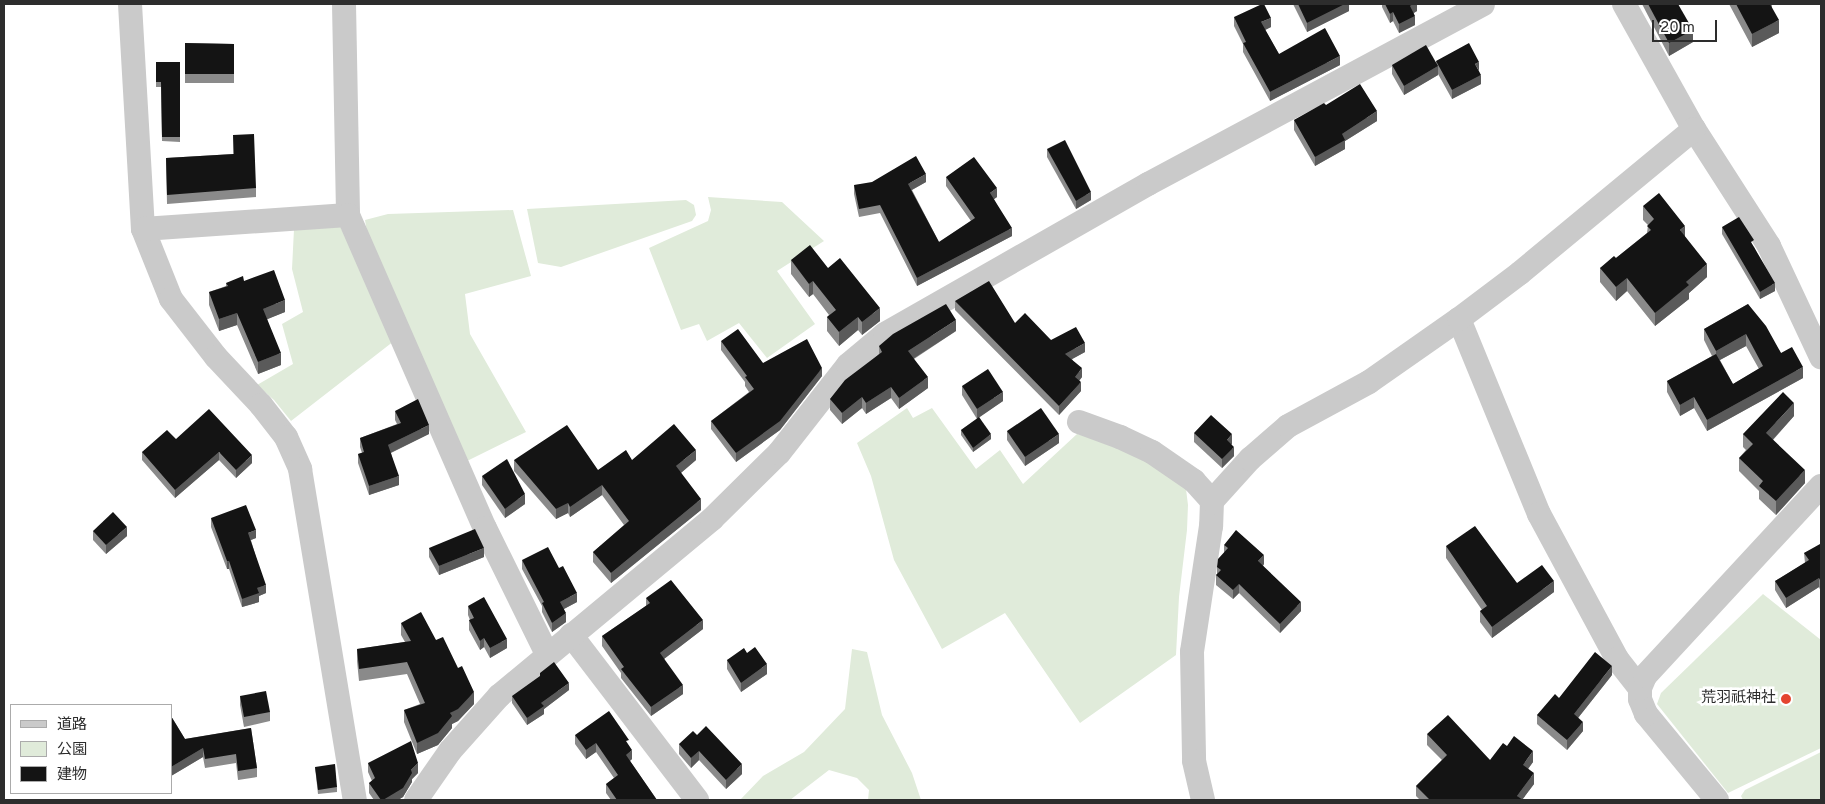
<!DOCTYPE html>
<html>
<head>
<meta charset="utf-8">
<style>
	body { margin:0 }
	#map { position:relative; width:1825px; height:804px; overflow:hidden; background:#fff; font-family:Overpass,"Noto Sans JP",sans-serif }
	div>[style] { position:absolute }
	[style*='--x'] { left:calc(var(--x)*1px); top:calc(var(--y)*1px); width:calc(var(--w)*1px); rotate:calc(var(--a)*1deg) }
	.green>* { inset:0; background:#e0ebda }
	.minor>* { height:24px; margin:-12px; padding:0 12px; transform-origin:12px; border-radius:12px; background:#cacaca }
	.wall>* { inset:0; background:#8a8a8a }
	.shaded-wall>* { inset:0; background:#5a5a5a }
	.building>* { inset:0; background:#141414 }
	.dots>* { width:14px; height:14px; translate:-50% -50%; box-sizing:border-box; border:2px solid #fff; border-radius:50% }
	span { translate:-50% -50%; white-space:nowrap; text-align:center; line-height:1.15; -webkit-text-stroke:5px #fff; paint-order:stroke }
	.poi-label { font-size:15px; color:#2d2d2d }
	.right { translate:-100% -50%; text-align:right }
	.frame { position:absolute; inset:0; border:5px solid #2d2d2d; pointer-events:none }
	.legend { position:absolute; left:10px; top:704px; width:162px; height:90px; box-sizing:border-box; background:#fff; border:1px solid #ababab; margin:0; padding:6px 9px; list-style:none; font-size:15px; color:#2d2d2d }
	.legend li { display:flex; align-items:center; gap:10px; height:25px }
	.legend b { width:25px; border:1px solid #ababab }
	.scale { position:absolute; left:1652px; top:20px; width:65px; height:22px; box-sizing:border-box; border:2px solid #2d2d2d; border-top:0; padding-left:6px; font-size:15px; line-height:18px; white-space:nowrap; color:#2d2d2d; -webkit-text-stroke:4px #fff; paint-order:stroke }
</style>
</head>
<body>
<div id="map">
	<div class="green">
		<i style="clip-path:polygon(708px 197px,782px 202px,824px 241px,777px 271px,815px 324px,767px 358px,739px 323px,707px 341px,699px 324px,681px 330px,649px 248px,708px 221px,711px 210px)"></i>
		<i style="clip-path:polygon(686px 200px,694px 205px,696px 215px,692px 221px,561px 267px,538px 263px,527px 209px)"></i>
		<i style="clip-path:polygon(513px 210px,531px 276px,465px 294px,470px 334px,526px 432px,467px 461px,367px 232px,365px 220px,388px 214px)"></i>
		<i style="clip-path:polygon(339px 224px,394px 341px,291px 421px,274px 400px,257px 385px,293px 364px,282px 324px,303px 312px,292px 269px,294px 229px)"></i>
		<i style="clip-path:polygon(907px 408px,913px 418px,932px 408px,976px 469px,1000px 450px,1023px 484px,1077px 434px,1091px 436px,1143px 455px,1186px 489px,1188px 505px,1187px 530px,1179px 597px,1176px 655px,1080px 723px,1005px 613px,942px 649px,894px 560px,871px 476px,857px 443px)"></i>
		<i style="clip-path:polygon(1763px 594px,1821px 640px,1821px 748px,1728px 793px,1657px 704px,1661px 693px)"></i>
		<i style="clip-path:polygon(852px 649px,867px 652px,882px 715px,912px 773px,921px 800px,868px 800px,869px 790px,857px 778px,829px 770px,790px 800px,740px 800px,763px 776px,804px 752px,845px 709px)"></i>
		<i style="clip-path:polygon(1821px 752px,1821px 800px,1743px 800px,1741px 796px,1745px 790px)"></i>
	</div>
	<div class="minor">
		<i style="--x:130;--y:4;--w:225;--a:86.7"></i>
		<i style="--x:143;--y:229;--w:75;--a:68.2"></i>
		<i style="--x:171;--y:299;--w:73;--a:52.2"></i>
		<i style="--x:216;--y:357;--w:66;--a:46.8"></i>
		<i style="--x:261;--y:405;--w:41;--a:52"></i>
		<i style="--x:286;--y:437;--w:35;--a:66"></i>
		<i style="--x:300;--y:469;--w:336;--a:80.6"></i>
		<i style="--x:344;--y:4;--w:211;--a:88.9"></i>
		<i style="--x:1624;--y:4;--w:143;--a:60.8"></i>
		<i style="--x:1694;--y:129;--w:139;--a:57.3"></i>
		<i style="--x:1769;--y:246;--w:123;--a:64.9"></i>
		<i style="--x:143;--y:229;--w:205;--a:-3.9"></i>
		<i style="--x:348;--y:215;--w:342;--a:66.4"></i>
		<i style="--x:485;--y:528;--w:140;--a:63.8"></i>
		<i style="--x:1459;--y:319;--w:211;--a:67.7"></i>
		<i style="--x:1539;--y:514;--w:165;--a:61.7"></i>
		<i style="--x:1617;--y:659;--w:37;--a:52"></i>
		<i style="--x:1079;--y:422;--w:44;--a:20.1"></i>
		<i style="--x:1120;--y:437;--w:35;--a:25"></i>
		<i style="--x:1152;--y:452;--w:51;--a:34.6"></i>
		<i style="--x:1194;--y:481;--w:27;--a:48"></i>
		<i style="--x:1212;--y:501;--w:25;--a:92"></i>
		<i style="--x:1211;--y:526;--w:127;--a:98.6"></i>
		<i style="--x:1192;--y:652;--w:109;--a:88.9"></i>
		<i style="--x:1194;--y:761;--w:40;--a:77"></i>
		<i style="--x:1212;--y:501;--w:57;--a:-47.9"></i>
		<i style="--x:1250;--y:459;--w:50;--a:-41"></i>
		<i style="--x:1288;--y:426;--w:92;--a:-28.5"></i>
		<i style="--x:1369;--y:382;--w:110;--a:-35"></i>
		<i style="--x:1459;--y:319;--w:76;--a:-37"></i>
		<i style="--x:1520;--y:273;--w:226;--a:-39.6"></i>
		<i style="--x:571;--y:635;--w:208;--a:52.6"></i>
		<i style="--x:416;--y:800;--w:60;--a:-55.2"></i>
		<i style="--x:450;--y:751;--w:74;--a:-48.3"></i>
		<i style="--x:499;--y:696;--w:277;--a:-39.7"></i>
		<i style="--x:712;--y:519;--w:94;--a:-44.6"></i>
		<i style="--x:779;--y:453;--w:112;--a:-51.9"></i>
		<i style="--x:848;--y:365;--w:48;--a:-40"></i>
		<i style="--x:885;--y:334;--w:303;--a:-29.7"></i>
		<i style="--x:1148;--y:184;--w:380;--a:-28.2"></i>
		<i style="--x:1717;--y:800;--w:112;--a:-129.5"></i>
		<i style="--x:1646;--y:714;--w:16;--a:-112"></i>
		<i style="--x:1640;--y:699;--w:11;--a:-90"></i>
		<i style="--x:1640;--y:688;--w:13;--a:-67"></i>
		<i style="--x:1645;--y:676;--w:259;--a:-47.2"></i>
	</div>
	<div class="wall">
		<i style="clip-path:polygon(1293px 4px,1349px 4px,1349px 11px,1307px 32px)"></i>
		<i style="clip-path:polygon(1382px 4px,1417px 4px,1417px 11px,1414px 13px,1415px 25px,1399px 33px,1393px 21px,1390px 23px,1382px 7px)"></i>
		<i style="clip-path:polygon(1642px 4px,1678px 4px,1693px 42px,1669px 56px)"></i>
		<i style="clip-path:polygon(1729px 4px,1772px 4px,1772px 9px,1779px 33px,1752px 47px)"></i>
		<i style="clip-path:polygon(1234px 17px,1271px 27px,1265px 30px,1279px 54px,1340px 65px,1270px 101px,1243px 52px,1243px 44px,1234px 26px)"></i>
		<i style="clip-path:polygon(185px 43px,234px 44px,234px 83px,185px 83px)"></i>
		<i style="clip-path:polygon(1436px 61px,1479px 71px,1481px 84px,1452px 99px,1438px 74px,1438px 75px,1404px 95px,1392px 74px,1392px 65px,1436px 62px)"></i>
		<i style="clip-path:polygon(156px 62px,180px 62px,180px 142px,162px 141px,161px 87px,156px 87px)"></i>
		<i style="clip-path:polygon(1326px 105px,1377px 121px,1345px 141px,1345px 149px,1315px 166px,1294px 130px,1294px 120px)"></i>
		<i style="clip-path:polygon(233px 135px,256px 188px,256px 197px,167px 204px,166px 158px,233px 154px)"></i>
		<i style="clip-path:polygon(1047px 149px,1091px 200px,1076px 209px,1047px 157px)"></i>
		<i style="clip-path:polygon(946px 177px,997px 197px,994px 199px,1012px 236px,917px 286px,880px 213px,859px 217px,854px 194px,854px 185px,926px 182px,912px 190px,939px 242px,971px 221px,946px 186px)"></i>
		<i style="clip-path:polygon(1643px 206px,1685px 237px,1707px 277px,1689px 293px,1689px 299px,1655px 326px,1627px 291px,1616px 301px,1600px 282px,1600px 268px,1616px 258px,1647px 233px,1648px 225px,1643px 220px)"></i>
		<i style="clip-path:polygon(1722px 227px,1754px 247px,1775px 291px,1760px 299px,1722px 234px)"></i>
		<i style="clip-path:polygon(791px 260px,828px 268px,880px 321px,862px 335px,858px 330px,839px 346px,827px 331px,827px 317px,829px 315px,813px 294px,809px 297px,791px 274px)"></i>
		<i style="clip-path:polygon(244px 281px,285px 312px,267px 319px,281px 365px,258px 374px,237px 325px,219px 331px,209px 305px,209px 292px,226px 286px,226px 283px)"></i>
		<i style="clip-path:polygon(955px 301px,1015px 323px,1051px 340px,1085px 352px,1072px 359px,1082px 377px,1079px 381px,1081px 391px,1059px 415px,955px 310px)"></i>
		<i style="clip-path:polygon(evenodd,1748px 304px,1781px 353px,1803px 378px,1707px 431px,1694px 408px,1680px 416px,1667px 392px,1667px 381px,1712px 356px,1704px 340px,1704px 329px,1748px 304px,1746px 346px,1759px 369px,1733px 384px,1720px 360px,1746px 346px)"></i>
		<i style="clip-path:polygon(956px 331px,914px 359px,928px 388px,899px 409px,891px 398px,866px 414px,862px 408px,842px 424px,830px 410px,830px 399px,879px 354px,879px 346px)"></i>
		<i style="clip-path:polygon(721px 341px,763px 363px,822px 376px,780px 430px,736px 462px,711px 429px,711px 421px,749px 392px,745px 386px,745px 382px,721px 350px)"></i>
		<i style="clip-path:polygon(962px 386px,1003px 401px,979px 417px,991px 439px,973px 452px,961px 435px,961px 430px,977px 419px,962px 395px)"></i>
		<i style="clip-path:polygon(395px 411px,429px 434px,391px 453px,399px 485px,369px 495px,358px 463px,358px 454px,362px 453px,360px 447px,360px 438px,397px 424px,395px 420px)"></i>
		<i style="clip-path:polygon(1794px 416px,1773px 440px,1805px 483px,1776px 515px,1759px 499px,1759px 491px,1739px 471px,1739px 458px,1746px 450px,1743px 447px,1743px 434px)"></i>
		<i style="clip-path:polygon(1007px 431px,1059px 443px,1025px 466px,1007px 440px)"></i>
		<i style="clip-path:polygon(1194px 433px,1232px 444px,1231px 444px,1234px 456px,1222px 468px,1194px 442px)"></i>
		<i style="clip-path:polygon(176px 439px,252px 463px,236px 478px,219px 460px,175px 498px,142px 460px,142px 452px)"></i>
		<i style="clip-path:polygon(514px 460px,598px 470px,632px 460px,696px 460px,681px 473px,701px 510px,611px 583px,593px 562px,593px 552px,624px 525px,602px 495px,570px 517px,568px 513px,556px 519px,514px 471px)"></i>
		<i style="clip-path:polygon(482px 476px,525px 504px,505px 518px,482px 485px)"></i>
		<i style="clip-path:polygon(211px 518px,256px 538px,251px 540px,266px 593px,259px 596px,259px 602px,242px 607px,229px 569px,227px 569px,211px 527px)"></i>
		<i style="clip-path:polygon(93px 531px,127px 536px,106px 554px,93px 540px)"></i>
		<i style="clip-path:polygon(1224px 545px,1264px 564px,1263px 566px,1301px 611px,1280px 633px,1239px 593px,1233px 599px,1216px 585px,1216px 575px,1217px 574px,1217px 567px,1224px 554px)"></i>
		<i style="clip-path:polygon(1821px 545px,1821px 592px,1819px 587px,1786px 608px,1775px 590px,1775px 581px,1805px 563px,1804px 553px)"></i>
		<i style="clip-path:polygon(1446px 546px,1517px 583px,1554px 592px,1492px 638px,1480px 622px,1480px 611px,1482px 610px,1446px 558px)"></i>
		<i style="clip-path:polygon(429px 548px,484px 557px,439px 575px,429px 557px)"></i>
		<i style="clip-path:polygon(522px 560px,577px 602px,564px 609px,566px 622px,552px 632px,542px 612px,542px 606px,522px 569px)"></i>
		<i style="clip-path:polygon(646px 598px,703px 629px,664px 659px,683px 694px,651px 716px,621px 678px,621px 673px,602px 646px,602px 636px,646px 606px)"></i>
		<i style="clip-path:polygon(468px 606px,507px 648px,490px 658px,484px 647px,480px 650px,469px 630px,469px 620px,470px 620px,468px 615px)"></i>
		<i style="clip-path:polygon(401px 623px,436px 640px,474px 704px,458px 721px,452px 724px,452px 728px,438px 745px,417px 754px,404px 722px,404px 710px,420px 704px,407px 674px,359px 681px,357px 661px,357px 649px,405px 642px,401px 635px)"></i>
		<i style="clip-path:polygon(747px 653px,767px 674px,741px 692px,727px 669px,727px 660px)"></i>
		<i style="clip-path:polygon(1612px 675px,1578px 718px,1583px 731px,1567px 750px,1537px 724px,1537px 715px,1559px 698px)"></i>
		<i style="clip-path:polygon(569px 690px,544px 709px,544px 714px,527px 725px,512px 703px,512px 696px)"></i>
		<i style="clip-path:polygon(240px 696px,270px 712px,270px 721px,244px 727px,240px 705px)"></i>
		<i style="clip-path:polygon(171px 716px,185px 739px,251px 728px,257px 768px,257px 777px,238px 780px,236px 763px,205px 768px,203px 757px,171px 776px)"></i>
		<i style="clip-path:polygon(1427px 734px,1490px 760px,1533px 762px,1528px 769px,1534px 784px,1522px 800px,1523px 800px,1420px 800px,1416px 796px,1416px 786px,1442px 760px,1427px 745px)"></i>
		<i style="clip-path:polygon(575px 735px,629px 746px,632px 759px,630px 761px,657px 800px,611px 800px,606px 793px,606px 784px,614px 778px,596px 752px,586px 759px,575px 744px)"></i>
		<i style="clip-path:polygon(697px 735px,742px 774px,726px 789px,699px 760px,691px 768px,679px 754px,679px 744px)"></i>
		<i style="clip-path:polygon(368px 763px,418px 773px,412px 779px,412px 782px,403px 797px,398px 800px,374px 800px,369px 793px,369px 783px,372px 781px,368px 772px)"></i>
		<i style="clip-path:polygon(315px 767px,337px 787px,337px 792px,318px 794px)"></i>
	</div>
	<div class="shaded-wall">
		<i style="clip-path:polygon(1345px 4px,1349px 4px,1349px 11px,1307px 32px,1307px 23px)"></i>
		<i style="clip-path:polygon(1413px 4px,1417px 4px,1417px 11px,1410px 15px,1410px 6px)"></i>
		<i style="clip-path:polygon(1393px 12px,1393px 21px,1390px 23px,1390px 14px)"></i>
		<i style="clip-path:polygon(1415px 16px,1415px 25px,1399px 33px,1399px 24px)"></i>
		<i style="clip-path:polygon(1271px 18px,1271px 27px,1261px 32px,1261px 22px)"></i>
		<i style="clip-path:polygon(1779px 20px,1779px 33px,1752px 47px,1752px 34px)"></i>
		<i style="clip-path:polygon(1693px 30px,1693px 42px,1669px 56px,1669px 43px)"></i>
		<i style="clip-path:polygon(1340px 56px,1340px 65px,1270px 101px,1270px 92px)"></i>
		<i style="clip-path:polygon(1479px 62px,1479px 71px,1475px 64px)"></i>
		<i style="clip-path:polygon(1438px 66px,1438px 75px,1404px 95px,1404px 86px)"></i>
		<i style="clip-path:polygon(1481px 75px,1481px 84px,1452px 99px,1452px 90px)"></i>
		<i style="clip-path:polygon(1377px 111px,1377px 121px,1345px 141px,1345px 149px,1315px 166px,1315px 157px,1342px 134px)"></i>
		<i style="clip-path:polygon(926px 174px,926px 182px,908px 192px,908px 184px)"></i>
		<i style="clip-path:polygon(997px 188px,997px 197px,990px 202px,990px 193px)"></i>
		<i style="clip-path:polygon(1091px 192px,1091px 200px,1076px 209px,1076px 201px)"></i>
		<i style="clip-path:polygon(1685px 226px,1685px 239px,1680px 230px)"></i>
		<i style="clip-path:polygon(1012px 228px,1012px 236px,917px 286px,917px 278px)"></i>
		<i style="clip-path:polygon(1707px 264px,1707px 277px,1689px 293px,1689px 299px,1655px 326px,1655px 313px,1686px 282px)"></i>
		<i style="clip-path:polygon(1627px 278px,1627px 291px,1616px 301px,1616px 287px)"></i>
		<i style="clip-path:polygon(813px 281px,813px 294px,809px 297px,809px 284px)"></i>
		<i style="clip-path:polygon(1775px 283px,1775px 291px,1760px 299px,1760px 292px)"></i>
		<i style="clip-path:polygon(285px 300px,285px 312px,263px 321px,263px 309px)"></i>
		<i style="clip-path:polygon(880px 308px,880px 321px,862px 335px,862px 322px)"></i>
		<i style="clip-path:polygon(237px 313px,237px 325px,219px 331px,219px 319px)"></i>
		<i style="clip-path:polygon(858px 317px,858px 330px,839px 346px,839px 332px)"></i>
		<i style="clip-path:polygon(956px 320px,956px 331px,908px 362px,908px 351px)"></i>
		<i style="clip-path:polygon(1746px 334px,1746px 346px,1716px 362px,1716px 351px)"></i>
		<i style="clip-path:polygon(1085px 343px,1085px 352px,1065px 363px,1065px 354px)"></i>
		<i style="clip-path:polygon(281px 353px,281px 365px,258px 374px,258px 362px)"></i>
		<i style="clip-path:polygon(1803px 367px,1803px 378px,1707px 431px,1707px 420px)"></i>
		<i style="clip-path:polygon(822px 368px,822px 376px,780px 430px,736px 462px,736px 453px)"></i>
		<i style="clip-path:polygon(1082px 368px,1082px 377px,1075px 386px,1075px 377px)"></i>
		<i style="clip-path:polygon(928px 377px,928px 388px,899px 409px,899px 398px)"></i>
		<i style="clip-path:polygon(1081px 382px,1081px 391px,1059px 415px,1059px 406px)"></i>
		<i style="clip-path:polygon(891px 387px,891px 398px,866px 414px,866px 403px)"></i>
		<i style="clip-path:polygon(1003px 392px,1003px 401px,977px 419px,977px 409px)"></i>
		<i style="clip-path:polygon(862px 397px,862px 408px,842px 424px,842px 413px)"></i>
		<i style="clip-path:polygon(1694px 397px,1694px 408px,1680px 416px,1680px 405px)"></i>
		<i style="clip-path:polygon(1794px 403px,1794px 416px,1766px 447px,1766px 433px)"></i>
		<i style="clip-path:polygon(429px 425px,429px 434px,388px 454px,388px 445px)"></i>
		<i style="clip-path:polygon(991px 434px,991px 439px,973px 452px,973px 448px)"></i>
		<i style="clip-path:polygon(1059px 434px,1059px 443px,1025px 466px,1025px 457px)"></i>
		<i style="clip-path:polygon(1232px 434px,1232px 444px,1227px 449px,1227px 440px)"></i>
		<i style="clip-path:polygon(1234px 447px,1234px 456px,1222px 468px,1222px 459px)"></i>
		<i style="clip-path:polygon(696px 450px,696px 460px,676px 477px,676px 466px)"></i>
		<i style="clip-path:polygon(219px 452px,219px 460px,175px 498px,175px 490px)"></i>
		<i style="clip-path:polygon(252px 455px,252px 463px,236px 478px,236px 470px)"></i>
		<i style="clip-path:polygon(1805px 470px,1805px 483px,1776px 515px,1776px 501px)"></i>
		<i style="clip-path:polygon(399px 476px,399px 485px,369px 495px,369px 486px)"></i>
		<i style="clip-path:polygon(602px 485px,602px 495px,570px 517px,570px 507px)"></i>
		<i style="clip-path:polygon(525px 494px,525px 504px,505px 518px,505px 509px)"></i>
		<i style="clip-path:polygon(701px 499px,701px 510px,611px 583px,611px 573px)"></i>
		<i style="clip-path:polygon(568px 503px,568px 513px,556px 519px,556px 509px)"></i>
		<i style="clip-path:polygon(127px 527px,127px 536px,106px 554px,106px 545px)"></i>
		<i style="clip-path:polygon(256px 530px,256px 538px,248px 541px,248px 533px)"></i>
		<i style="clip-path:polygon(484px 548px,484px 557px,439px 575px,439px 566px)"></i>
		<i style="clip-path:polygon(1264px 555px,1264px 564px,1258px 571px,1258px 561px)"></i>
		<i style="clip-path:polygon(227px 561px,229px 561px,229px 569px,227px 569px)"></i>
		<i style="clip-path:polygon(1819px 578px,1819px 587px,1786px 608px,1786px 598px)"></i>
		<i style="clip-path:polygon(1554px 581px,1554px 592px,1492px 638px,1492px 627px)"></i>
		<i style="clip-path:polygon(1239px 584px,1239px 593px,1233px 599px,1233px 590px)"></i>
		<i style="clip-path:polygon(266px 585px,266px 593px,259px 596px,259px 602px,242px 607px,242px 599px,257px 588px)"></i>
		<i style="clip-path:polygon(577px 593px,577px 602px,560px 611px,560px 602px)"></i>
		<i style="clip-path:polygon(1301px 602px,1301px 611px,1280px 633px,1280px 624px)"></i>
		<i style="clip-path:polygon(566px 613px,566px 622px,552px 632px,552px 623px)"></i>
		<i style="clip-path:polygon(703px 620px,703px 629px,660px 662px,660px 653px)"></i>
		<i style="clip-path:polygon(484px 638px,484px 647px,480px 650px,480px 641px)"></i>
		<i style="clip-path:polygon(507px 639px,507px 648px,490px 658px,490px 648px)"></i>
		<i style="clip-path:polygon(767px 664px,767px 674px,741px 692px,741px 683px)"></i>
		<i style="clip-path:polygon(1612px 666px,1612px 675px,1574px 723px,1574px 714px)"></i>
		<i style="clip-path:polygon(569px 683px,569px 690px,544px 709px,544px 714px,527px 725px,527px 718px,541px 703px)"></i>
		<i style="clip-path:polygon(683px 685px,683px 694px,651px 716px,651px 707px)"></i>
		<i style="clip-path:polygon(474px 692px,474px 704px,458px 721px,452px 724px,452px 728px,438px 745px,417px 754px,417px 743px)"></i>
		<i style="clip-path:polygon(1583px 722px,1583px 731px,1567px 750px,1567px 740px)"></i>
		<i style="clip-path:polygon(596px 743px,596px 752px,586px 759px,586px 750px)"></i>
		<i style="clip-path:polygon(203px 748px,203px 757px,171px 776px,171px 767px)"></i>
		<i style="clip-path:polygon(632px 750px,632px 759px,626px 764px,626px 755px)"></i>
		<i style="clip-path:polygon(699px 751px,699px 760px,691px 768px,691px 758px)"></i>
		<i style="clip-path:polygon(1533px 751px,1533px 762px,1523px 776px,1523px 765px)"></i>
		<i style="clip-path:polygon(418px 763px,418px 773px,412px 779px,412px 782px,403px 797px,398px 800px,383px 800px,411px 770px)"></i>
		<i style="clip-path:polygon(742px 764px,742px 774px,726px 789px,726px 780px)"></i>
		<i style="clip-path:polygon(1534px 773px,1534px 784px,1522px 800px,1517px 796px)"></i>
	</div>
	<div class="building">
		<i style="clip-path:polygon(1262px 4px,1264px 4px,1271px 18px,1261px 22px,1279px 54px,1325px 28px,1340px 56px,1270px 92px,1243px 43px,1246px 42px,1234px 17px)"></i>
		<i style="clip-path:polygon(1298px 4px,1345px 4px,1307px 23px)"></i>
		<i style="clip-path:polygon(1385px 4px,1413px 4px,1410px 6px,1415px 16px,1399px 24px,1393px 12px,1390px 14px)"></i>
		<i style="clip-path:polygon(1648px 4px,1678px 4px,1693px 30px,1669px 43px)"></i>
		<i style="clip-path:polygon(1736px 4px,1770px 4px,1779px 20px,1752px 34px)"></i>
		<i style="clip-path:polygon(185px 43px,234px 44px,234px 74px,185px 74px)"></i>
		<i style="clip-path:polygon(1469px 43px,1479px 62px,1475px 64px,1481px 75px,1452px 90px,1436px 61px)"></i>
		<i style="clip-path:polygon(1426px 45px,1438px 66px,1404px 86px,1392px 65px)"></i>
		<i style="clip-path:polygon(156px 62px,180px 62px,180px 137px,162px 137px,161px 82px,156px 82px)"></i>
		<i style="clip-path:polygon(1360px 84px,1377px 111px,1342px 134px,1345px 140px,1315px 157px,1294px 120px,1324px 103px,1326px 105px)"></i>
		<i style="clip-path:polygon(254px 134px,256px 188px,167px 195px,166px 158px,234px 154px,233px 135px)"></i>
		<i style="clip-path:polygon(1065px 140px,1091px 192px,1076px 201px,1047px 149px)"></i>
		<i style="clip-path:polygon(916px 156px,926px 174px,908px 184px,939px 242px,975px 218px,946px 177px,974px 157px,997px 188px,990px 193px,1012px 228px,917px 278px,880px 205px,859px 209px,854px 185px,872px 182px)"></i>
		<i style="clip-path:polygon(1659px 193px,1685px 226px,1680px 230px,1707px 264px,1686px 282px,1689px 285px,1655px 313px,1627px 278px,1616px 287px,1600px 268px,1614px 256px,1616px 258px,1651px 230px,1647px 226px,1654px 219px,1643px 206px)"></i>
		<i style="clip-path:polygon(1739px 217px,1754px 240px,1751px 242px,1775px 283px,1760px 292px,1722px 227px)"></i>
		<i style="clip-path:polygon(810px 245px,828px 268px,840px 258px,880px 308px,862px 322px,858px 317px,839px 332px,827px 317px,836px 310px,813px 281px,809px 284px,791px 260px)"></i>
		<i style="clip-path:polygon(274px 270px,285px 300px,263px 309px,281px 353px,258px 362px,237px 313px,219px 319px,209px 292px,228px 286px,226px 283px,243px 276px,244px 281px)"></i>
		<i style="clip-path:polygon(989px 281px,1015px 323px,1025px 313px,1051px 340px,1076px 327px,1085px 343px,1065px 354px,1082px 368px,1075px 377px,1081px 382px,1059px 406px,955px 301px)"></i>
		<i style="clip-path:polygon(946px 304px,956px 320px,908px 351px,928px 377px,899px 398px,891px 387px,866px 403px,862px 397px,842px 413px,830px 399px,845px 380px,882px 352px,879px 346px,893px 334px)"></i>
		<i style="clip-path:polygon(1748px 304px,1766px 326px,1781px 353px,1792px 347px,1803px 367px,1707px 420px,1694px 397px,1680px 405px,1667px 381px,1716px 354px,1733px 384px,1763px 366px,1746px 334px,1716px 351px,1704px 329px)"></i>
		<i style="clip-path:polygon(738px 329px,763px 363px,807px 339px,822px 368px,780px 421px,736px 453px,711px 421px,754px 389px,745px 377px,747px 376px,721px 341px)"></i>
		<i style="clip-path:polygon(988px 369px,1003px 392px,977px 409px,962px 386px)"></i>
		<i style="clip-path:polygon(1783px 392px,1794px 403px,1766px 433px,1805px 470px,1776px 501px,1759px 486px,1763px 481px,1739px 458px,1753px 444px,1743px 434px)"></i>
		<i style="clip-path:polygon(418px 399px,429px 425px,388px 445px,399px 476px,369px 486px,358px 454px,364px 452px,360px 438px,401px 423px,395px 411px)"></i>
		<i style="clip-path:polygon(1041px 408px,1059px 434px,1025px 457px,1007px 431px)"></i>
		<i style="clip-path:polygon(209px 409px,252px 455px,236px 470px,219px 452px,175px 490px,142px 452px,167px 430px,176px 439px)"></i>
		<i style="clip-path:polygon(1211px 415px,1232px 434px,1227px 440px,1234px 447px,1222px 459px,1194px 433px)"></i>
		<i style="clip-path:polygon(979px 417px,991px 434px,973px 448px,961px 430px)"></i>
		<i style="clip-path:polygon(674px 424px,696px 450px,676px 466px,701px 499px,611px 573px,593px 552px,629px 521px,602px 485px,570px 507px,568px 503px,556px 509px,514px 460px,567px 425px,598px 470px,626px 450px,632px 460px)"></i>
		<i style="clip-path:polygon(507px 459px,525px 494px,505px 509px,482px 476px)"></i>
		<i style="clip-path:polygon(246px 505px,256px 530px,248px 533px,266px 585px,257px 588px,259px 593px,242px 599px,229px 561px,227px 561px,211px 518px)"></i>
		<i style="clip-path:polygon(113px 512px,127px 527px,106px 545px,93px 531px)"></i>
		<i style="clip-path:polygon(1475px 526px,1517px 583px,1542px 565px,1554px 581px,1492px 627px,1480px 611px,1487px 606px,1446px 546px)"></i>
		<i style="clip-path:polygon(475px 529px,484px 548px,439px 566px,429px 548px)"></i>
		<i style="clip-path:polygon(1236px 530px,1264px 555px,1258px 561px,1301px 602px,1280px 624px,1239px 584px,1233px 590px,1216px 575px,1221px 570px,1217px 567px,1218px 559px,1228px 548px,1224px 545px)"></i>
		<i style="clip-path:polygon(1820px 544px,1821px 545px,1821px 582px,1819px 578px,1786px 598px,1775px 581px,1809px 560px,1804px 553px)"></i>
		<i style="clip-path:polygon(548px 547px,559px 568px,563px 566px,577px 593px,560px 602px,566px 613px,552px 623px,542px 603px,544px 602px,522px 560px)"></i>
		<i style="clip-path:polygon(671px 580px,703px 620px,660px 653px,683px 685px,651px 707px,621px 669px,624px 667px,602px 636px,650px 603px,646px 598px)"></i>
		<i style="clip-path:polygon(484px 597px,507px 639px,490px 648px,484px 638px,480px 641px,469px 620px,474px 618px,468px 606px)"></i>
		<i style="clip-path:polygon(421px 612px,436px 640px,443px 637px,458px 668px,462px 666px,474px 692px,458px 709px,450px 713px,452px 716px,438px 733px,417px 743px,404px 710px,425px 703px,407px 662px,359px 669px,357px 649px,411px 641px,401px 623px)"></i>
		<i style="clip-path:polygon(755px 647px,767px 664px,741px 683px,727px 660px,744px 648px,747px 653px)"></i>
		<i style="clip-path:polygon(1595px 652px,1612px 666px,1574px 714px,1583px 722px,1567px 740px,1537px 715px,1555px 694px,1559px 698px)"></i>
		<i style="clip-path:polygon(554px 662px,569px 683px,541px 703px,544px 706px,527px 718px,512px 696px,540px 676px,540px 673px)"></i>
		<i style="clip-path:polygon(266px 691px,270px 712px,244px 717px,240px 696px)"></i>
		<i style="clip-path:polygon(609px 711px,629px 740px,626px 741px,632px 750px,626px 755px,657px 800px,617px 800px,606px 784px,618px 775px,596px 743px,586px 750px,575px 735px)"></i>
		<i style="clip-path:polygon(1448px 715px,1490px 760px,1503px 743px,1507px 746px,1514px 736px,1533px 751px,1523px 765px,1534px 773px,1517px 796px,1523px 800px,1430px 800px,1416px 786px,1447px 755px,1427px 734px)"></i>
		<i style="clip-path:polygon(171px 716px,185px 739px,251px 728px,257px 768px,238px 771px,236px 754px,205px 759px,203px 748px,171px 767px)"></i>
		<i style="clip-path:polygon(706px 726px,742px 764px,726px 780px,699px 751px,691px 758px,679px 744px,693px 731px,697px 735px)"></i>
		<i style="clip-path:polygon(411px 741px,418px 763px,411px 770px,412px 773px,403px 788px,383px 800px,381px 800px,369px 783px,375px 778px,368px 763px)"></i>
		<i style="clip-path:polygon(335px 764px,337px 787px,318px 790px,315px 767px)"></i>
	</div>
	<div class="dots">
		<i style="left:1786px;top:699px;background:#e4442f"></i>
	</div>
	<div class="poi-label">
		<span class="right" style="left:1776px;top:699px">荒羽祇神社</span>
	</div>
	<div class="frame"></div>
	<ul class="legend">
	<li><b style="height:6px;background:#cacaca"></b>道路</li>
	<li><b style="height:14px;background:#e0ebda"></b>公園</li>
	<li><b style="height:14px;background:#141414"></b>建物</li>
	</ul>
	<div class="scale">20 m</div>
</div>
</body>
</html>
